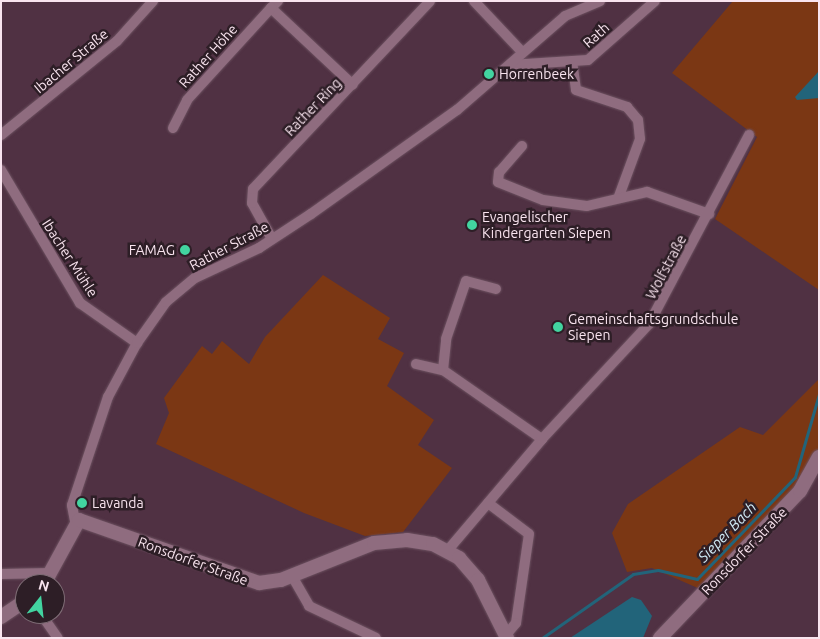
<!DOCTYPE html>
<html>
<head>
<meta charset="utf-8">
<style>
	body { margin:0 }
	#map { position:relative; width:820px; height:639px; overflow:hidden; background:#503143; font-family:Ubuntu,sans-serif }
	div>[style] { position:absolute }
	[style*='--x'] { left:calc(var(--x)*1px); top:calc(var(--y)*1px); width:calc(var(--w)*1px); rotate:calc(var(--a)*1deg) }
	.green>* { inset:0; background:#7b3714 }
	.water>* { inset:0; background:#22647a }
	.stream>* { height:3px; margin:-1.5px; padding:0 1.5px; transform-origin:1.5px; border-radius:1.5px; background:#22647a }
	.roads { filter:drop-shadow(0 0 1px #6c5160) drop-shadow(0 0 1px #6c5160) }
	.minor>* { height:10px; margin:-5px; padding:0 5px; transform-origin:5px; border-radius:5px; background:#8f6c7f }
	.secondary>* { height:14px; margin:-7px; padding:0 7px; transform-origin:7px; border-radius:7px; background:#8f6c7f }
	.dots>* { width:14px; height:14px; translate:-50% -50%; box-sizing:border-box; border:2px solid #2d1e26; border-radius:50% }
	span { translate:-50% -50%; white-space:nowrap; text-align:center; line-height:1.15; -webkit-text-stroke:5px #2d1e26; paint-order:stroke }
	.street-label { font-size:14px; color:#f9e4ef }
	.poi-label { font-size:14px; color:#f9e4ef }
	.left { translate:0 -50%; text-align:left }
	.right { translate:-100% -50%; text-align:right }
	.water-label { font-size:15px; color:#d0e9f4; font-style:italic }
	.frame { position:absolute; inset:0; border:2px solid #f9e4ef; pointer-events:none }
	.north { position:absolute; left:15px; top:574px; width:50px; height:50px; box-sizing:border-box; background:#2d1e26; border:1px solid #7f6d76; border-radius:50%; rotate:16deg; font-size:14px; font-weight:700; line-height:20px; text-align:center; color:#f9e4ef }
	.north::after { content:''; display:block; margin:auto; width:18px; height:22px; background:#42d4a0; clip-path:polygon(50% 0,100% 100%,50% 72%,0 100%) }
</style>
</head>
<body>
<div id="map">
	<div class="green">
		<i style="clip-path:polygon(733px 1px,819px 1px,819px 290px,715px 219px,757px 137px,672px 73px)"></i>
		<i style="clip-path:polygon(323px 275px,390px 318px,378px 339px,404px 353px,387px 386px,434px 420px,418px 445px,452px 468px,403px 532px,365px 536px,304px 513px,156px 444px,169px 413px,164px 398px,202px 346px,212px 354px,222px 341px,249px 364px,265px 337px)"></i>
		<i style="clip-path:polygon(819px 379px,819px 471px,700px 589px,652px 568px,627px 572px,612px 533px,628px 504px,740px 427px,763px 435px)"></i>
	</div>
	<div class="water">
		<i style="clip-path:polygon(819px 71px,819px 98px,797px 100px,795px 97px)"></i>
		<i style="clip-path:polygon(632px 597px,641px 600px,652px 616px,643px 638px,570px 638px)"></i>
	</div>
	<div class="stream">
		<i style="--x:542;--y:638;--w:111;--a:-35.1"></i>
		<i style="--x:633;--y:574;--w:25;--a:-9"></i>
		<i style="--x:658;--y:570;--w:40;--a:13"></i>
		<i style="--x:697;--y:579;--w:141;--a:-46.1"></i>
		<i style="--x:795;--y:477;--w:86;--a:-73.9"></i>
	</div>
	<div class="roads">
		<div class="minor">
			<i style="--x:278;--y:1;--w:10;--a:135"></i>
			<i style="--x:271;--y:8;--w:112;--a:43.2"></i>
			<i style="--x:474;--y:1;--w:70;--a:46.7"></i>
			<i style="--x:572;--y:61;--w:29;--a:82"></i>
			<i style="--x:576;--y:90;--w:54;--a:18.4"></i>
			<i style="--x:627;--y:107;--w:17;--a:50"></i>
			<i style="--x:638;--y:120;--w:19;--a:84"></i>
			<i style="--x:640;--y:139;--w:61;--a:110.2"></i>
			<i style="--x:510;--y:65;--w:78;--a:-3.7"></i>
			<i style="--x:588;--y:60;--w:89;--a:-41.4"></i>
			<i style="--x:173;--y:128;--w:31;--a:-63"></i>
			<i style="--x:187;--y:100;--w:125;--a:-47.6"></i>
			<i style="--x:1;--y:135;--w:149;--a:-39"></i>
			<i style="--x:117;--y:41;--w:54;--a:-48"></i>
			<i style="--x:522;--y:146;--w:35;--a:131"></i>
			<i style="--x:499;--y:172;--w:10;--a:96"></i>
			<i style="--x:498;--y:182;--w:48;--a:21.8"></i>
			<i style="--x:543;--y:200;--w:44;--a:7.8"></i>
			<i style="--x:587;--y:206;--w:62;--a:-13.1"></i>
			<i style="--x:647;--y:192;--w:66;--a:19.5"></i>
			<i style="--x:1;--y:170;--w:155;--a:59.3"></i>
			<i style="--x:80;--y:303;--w:70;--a:35.1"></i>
			<i style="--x:272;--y:239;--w:41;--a:-119.1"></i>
			<i style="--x:252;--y:203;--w:14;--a:-86"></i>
			<i style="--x:253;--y:189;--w:258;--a:-46.7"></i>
			<i style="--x:416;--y:364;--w:28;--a:13"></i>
			<i style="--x:443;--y:370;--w:121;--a:34.9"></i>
			<i style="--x:443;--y:370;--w:31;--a:-84"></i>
			<i style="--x:446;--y:339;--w:61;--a:-71"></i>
			<i style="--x:466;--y:281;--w:31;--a:15"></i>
			<i style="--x:488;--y:503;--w:51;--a:37.1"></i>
			<i style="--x:529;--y:534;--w:90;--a:98.3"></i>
			<i style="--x:516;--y:623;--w:16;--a:130"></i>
			<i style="--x:75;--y:521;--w:16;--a:-101"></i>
			<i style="--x:72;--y:505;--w:114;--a:-71.6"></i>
			<i style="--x:108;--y:397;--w:61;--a:-61.8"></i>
			<i style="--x:137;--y:343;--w:50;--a:-54.7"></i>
			<i style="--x:166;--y:302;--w:38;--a:-40"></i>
			<i style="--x:195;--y:278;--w:71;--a:-25.1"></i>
			<i style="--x:259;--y:248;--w:62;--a:-33.2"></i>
			<i style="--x:311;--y:214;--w:179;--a:-35.5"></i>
			<i style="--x:457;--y:110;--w:143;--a:-41"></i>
			<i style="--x:565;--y:16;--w:38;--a:-23"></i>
			<i style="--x:448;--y:550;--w:145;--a:-49.7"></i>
			<i style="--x:542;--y:439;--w:157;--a:-47.1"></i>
			<i style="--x:649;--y:324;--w:214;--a:-62.1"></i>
			<i style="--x:1;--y:574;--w:50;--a:-1.1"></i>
			<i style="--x:292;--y:576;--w:34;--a:60"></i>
			<i style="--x:309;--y:606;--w:74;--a:25.5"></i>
			<i style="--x:41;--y:614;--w:29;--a:55"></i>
		</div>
		<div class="secondary">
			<i style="--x:44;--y:584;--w:73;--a:-61.3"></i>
			<i style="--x:79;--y:520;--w:191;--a:19.3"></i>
			<i style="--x:259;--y:583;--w:22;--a:-8"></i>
			<i style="--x:281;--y:580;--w:100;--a:-21.7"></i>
			<i style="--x:374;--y:543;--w:33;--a:-5"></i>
			<i style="--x:407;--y:540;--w:26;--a:9"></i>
			<i style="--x:433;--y:544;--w:30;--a:28"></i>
			<i style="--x:459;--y:558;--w:29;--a:49"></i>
			<i style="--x:478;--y:580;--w:65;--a:63.4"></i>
			<i style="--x:1;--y:617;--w:29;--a:-34"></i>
			<i style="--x:660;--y:638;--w:203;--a:-46.4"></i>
			<i style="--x:800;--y:491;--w:39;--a:-61"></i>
		</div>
	</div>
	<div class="dots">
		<i style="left:489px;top:74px;background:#42d4a0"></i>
		<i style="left:472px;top:225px;background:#42d4a0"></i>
		<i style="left:185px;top:250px;background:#42d4a0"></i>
		<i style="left:558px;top:327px;background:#42d4a0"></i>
		<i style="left:82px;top:503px;background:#42d4a0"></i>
	</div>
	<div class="street-label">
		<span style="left:596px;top:35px;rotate:-41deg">Rath</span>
		<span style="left:208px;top:56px;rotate:-48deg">Rather Höhe</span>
		<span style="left:71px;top:61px;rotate:-40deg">Ibacher Straße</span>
		<span style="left:313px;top:107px;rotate:-46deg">Rather Ring</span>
		<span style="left:229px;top:246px;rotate:-28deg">Rather Straße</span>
		<span style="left:70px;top:258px;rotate:57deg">Ibacher Mühle</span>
		<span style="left:666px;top:267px;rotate:-62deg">Wolfstraße</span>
		<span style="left:744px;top:551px;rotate:-46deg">Ronsdorfer Straße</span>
		<span style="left:193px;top:561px;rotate:20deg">Ronsdorfer Straße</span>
	</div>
	<div class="poi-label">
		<span class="left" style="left:499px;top:74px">Horrenbeek</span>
		<span class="left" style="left:482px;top:225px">Evangelischer<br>Kindergarten Siepen</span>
		<span class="right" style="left:175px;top:250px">FAMAG</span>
		<span class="left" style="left:568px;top:327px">Gemeinschaftsgrundschule<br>Siepen</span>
		<span class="left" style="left:92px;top:503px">Lavanda</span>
	</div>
	<div class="water-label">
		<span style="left:727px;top:532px;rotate:-46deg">Sieper Bach</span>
	</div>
	<div class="frame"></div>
	<div class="north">N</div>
</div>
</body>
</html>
